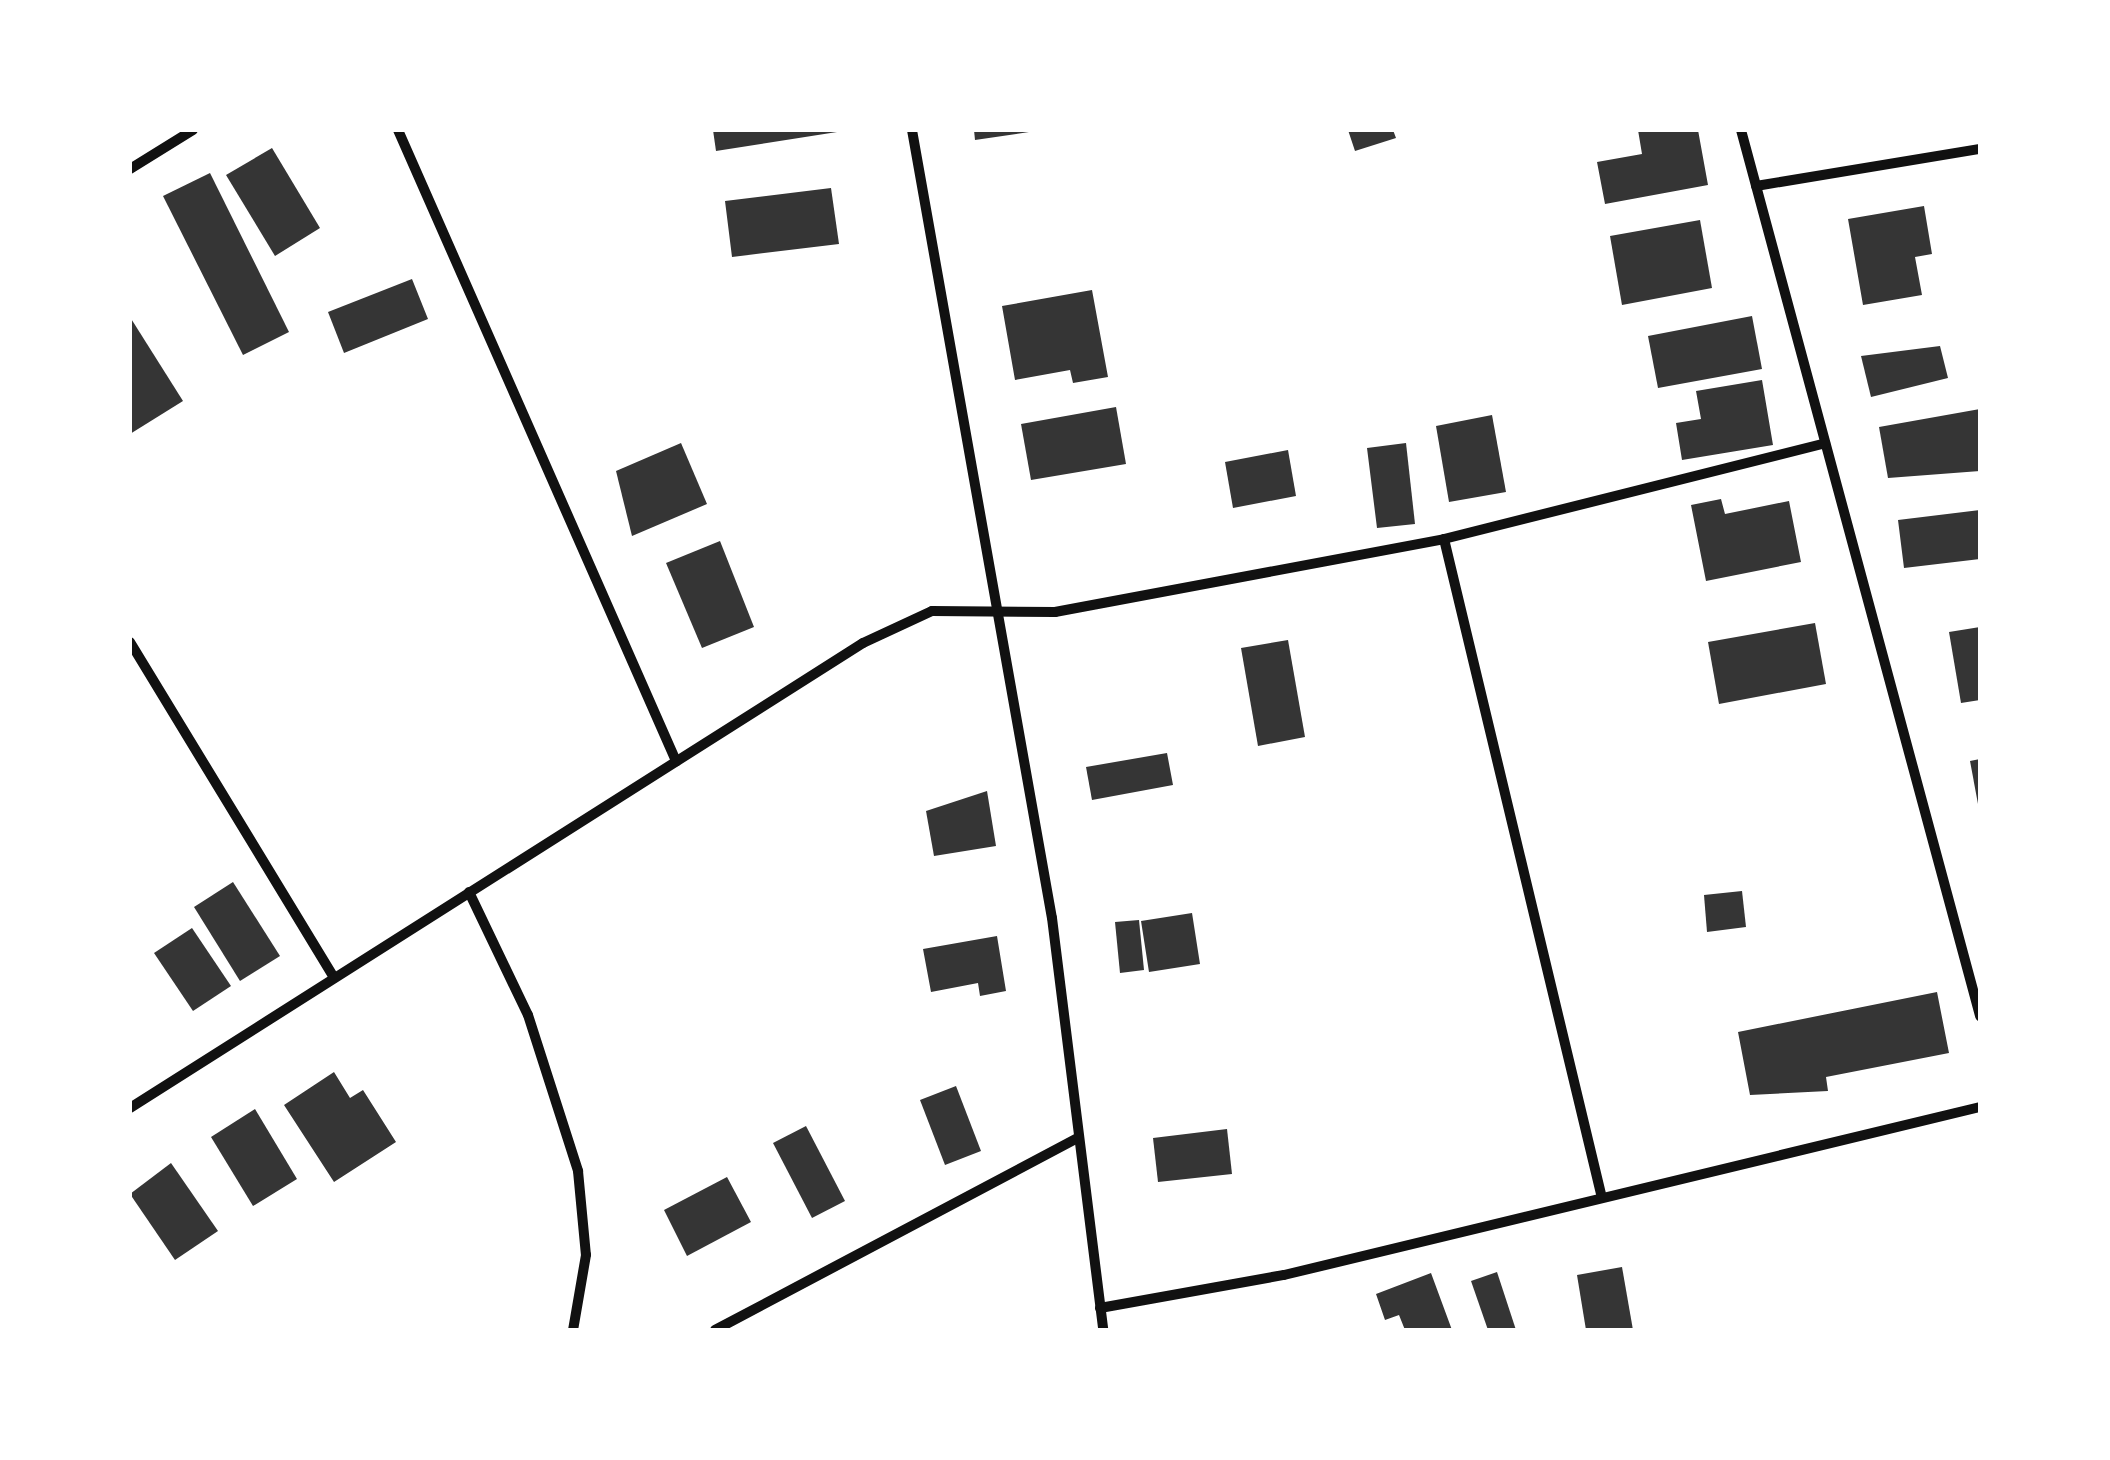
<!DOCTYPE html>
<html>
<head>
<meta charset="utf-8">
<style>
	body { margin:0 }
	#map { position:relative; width:2110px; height:1460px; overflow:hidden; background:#fff; font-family:Montserrat,sans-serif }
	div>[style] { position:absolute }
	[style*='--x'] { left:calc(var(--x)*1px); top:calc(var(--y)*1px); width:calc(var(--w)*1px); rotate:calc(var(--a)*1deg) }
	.building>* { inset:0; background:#353535 }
	.minor>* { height:10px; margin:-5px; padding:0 5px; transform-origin:5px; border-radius:5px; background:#111 }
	span { translate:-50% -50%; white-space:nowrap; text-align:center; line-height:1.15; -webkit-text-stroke:10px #fff; paint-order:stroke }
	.frame { position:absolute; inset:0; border:132px solid #fff; pointer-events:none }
</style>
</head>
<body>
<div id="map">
	<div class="building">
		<i style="clip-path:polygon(713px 130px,836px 130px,837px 132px,716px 151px)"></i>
		<i style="clip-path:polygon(974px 130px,1029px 130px,1029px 132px,975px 140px)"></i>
		<i style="clip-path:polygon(1348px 130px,1393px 130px,1396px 138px,1355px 151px)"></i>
		<i style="clip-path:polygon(1638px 130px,1698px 130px,1708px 185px,1605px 204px,1597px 162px,1642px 154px)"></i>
		<i style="clip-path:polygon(272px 148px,320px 228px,275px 256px,226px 175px)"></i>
		<i style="clip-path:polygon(210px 173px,289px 332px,243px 355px,163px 196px)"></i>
		<i style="clip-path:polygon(831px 188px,839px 244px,732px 257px,725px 201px)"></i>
		<i style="clip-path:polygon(1924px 206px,1932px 254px,1915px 257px,1922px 295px,1863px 305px,1848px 219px)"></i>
		<i style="clip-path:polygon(1700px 220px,1712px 288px,1622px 305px,1610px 236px)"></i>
		<i style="clip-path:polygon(412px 279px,428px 319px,344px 353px,328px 312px)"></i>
		<i style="clip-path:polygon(1092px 290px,1108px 377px,1073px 383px,1070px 370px,1015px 380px,1002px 306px)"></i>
		<i style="clip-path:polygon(1752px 316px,1762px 369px,1658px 388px,1648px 336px)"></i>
		<i style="clip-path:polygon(130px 317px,183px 401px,130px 434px)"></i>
		<i style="clip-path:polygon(1940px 346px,1948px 378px,1871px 397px,1861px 356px)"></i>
		<i style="clip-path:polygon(1762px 380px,1773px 445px,1682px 460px,1676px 423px,1701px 419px,1696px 391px)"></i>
		<i style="clip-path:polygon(1116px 407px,1126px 464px,1031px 480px,1021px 424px)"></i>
		<i style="clip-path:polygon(1980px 409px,1980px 471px,1888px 478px,1879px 427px)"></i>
		<i style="clip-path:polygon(1492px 415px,1506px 492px,1449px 502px,1436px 426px)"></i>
		<i style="clip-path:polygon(681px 443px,707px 504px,632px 536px,616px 471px)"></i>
		<i style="clip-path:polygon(1406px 443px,1415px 524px,1377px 528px,1367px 448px)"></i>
		<i style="clip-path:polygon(1288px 450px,1296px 496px,1233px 508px,1225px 462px)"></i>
		<i style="clip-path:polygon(1721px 499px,1725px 514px,1789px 501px,1801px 562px,1706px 581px,1691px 505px)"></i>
		<i style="clip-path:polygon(1980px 510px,1980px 559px,1904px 568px,1898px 520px)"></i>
		<i style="clip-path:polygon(720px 541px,754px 627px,702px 648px,666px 563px)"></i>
		<i style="clip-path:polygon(1815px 623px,1826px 684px,1719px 704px,1708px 642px)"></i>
		<i style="clip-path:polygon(1980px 627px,1980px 700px,1961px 703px,1949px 632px)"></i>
		<i style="clip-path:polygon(1288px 640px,1305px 737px,1258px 746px,1241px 648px)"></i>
		<i style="clip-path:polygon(1167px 753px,1173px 785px,1092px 800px,1086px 767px)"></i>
		<i style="clip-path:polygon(1980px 759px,1980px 804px,1978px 804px,1970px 761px)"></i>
		<i style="clip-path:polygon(987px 791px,996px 846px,934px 856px,926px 811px)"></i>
		<i style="clip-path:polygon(233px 882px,280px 956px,240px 981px,194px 907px)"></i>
		<i style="clip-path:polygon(1742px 891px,1746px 927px,1707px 932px,1704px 895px)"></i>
		<i style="clip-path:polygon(1192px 913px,1200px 964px,1149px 972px,1141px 921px)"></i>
		<i style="clip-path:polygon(1139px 920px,1144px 970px,1120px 973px,1115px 922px)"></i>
		<i style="clip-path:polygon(192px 928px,231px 986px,193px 1011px,154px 953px)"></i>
		<i style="clip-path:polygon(997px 936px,1006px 991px,980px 996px,978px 983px,931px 992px,923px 949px)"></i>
		<i style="clip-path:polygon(1937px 992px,1949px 1053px,1826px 1077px,1828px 1091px,1750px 1095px,1738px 1032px)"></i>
		<i style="clip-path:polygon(334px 1072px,350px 1098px,363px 1090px,396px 1142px,334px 1182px,284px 1105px)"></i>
		<i style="clip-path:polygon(956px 1086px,981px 1151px,945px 1165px,920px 1100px)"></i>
		<i style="clip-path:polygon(255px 1109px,297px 1179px,253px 1206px,211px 1137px)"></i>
		<i style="clip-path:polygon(806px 1126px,845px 1201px,812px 1218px,773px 1143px)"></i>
		<i style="clip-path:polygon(1227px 1129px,1232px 1174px,1158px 1182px,1153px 1138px)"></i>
		<i style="clip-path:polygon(171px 1163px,218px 1231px,175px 1260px,130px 1194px)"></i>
		<i style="clip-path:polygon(727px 1177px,751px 1222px,687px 1256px,664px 1210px)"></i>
		<i style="clip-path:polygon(1622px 1267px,1633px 1330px,1586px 1330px,1577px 1275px)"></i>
		<i style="clip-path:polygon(1497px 1272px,1516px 1330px,1488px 1330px,1471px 1281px)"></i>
		<i style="clip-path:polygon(1431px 1273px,1452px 1330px,1405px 1330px,1399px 1315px,1385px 1320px,1376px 1294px)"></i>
	</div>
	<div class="minor">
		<i style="--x:398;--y:130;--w:690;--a:66.22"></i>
		<i style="--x:912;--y:130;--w:800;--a:79.93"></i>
		<i style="--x:1052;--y:918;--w:415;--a:82.9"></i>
		<i style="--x:1741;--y:130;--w:918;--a:74.9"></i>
		<i style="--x:130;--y:169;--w:74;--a:-31.8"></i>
		<i style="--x:1756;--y:186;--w:227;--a:-9.4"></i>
		<i style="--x:1444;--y:539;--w:674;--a:76.52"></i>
		<i style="--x:130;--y:642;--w:393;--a:58.7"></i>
		<i style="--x:469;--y:892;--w:136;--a:64.4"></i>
		<i style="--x:528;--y:1015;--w:164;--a:72.2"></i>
		<i style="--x:578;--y:1171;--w:84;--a:84.6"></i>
		<i style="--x:586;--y:1255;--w:76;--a:99.8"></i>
		<i style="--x:130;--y:1108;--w:868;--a:-32.39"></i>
		<i style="--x:863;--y:643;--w:76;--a:-24.9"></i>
		<i style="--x:932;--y:611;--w:123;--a:0.5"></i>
		<i style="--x:1055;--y:612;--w:396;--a:-10.6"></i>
		<i style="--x:1444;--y:539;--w:393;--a:-14.1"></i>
		<i style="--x:1100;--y:1308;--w:187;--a:-10.2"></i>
		<i style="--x:1284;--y:1275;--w:716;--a:-13.57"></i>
		<i style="--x:715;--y:1330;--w:411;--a:-27.9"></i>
	</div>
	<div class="frame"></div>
</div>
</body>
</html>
